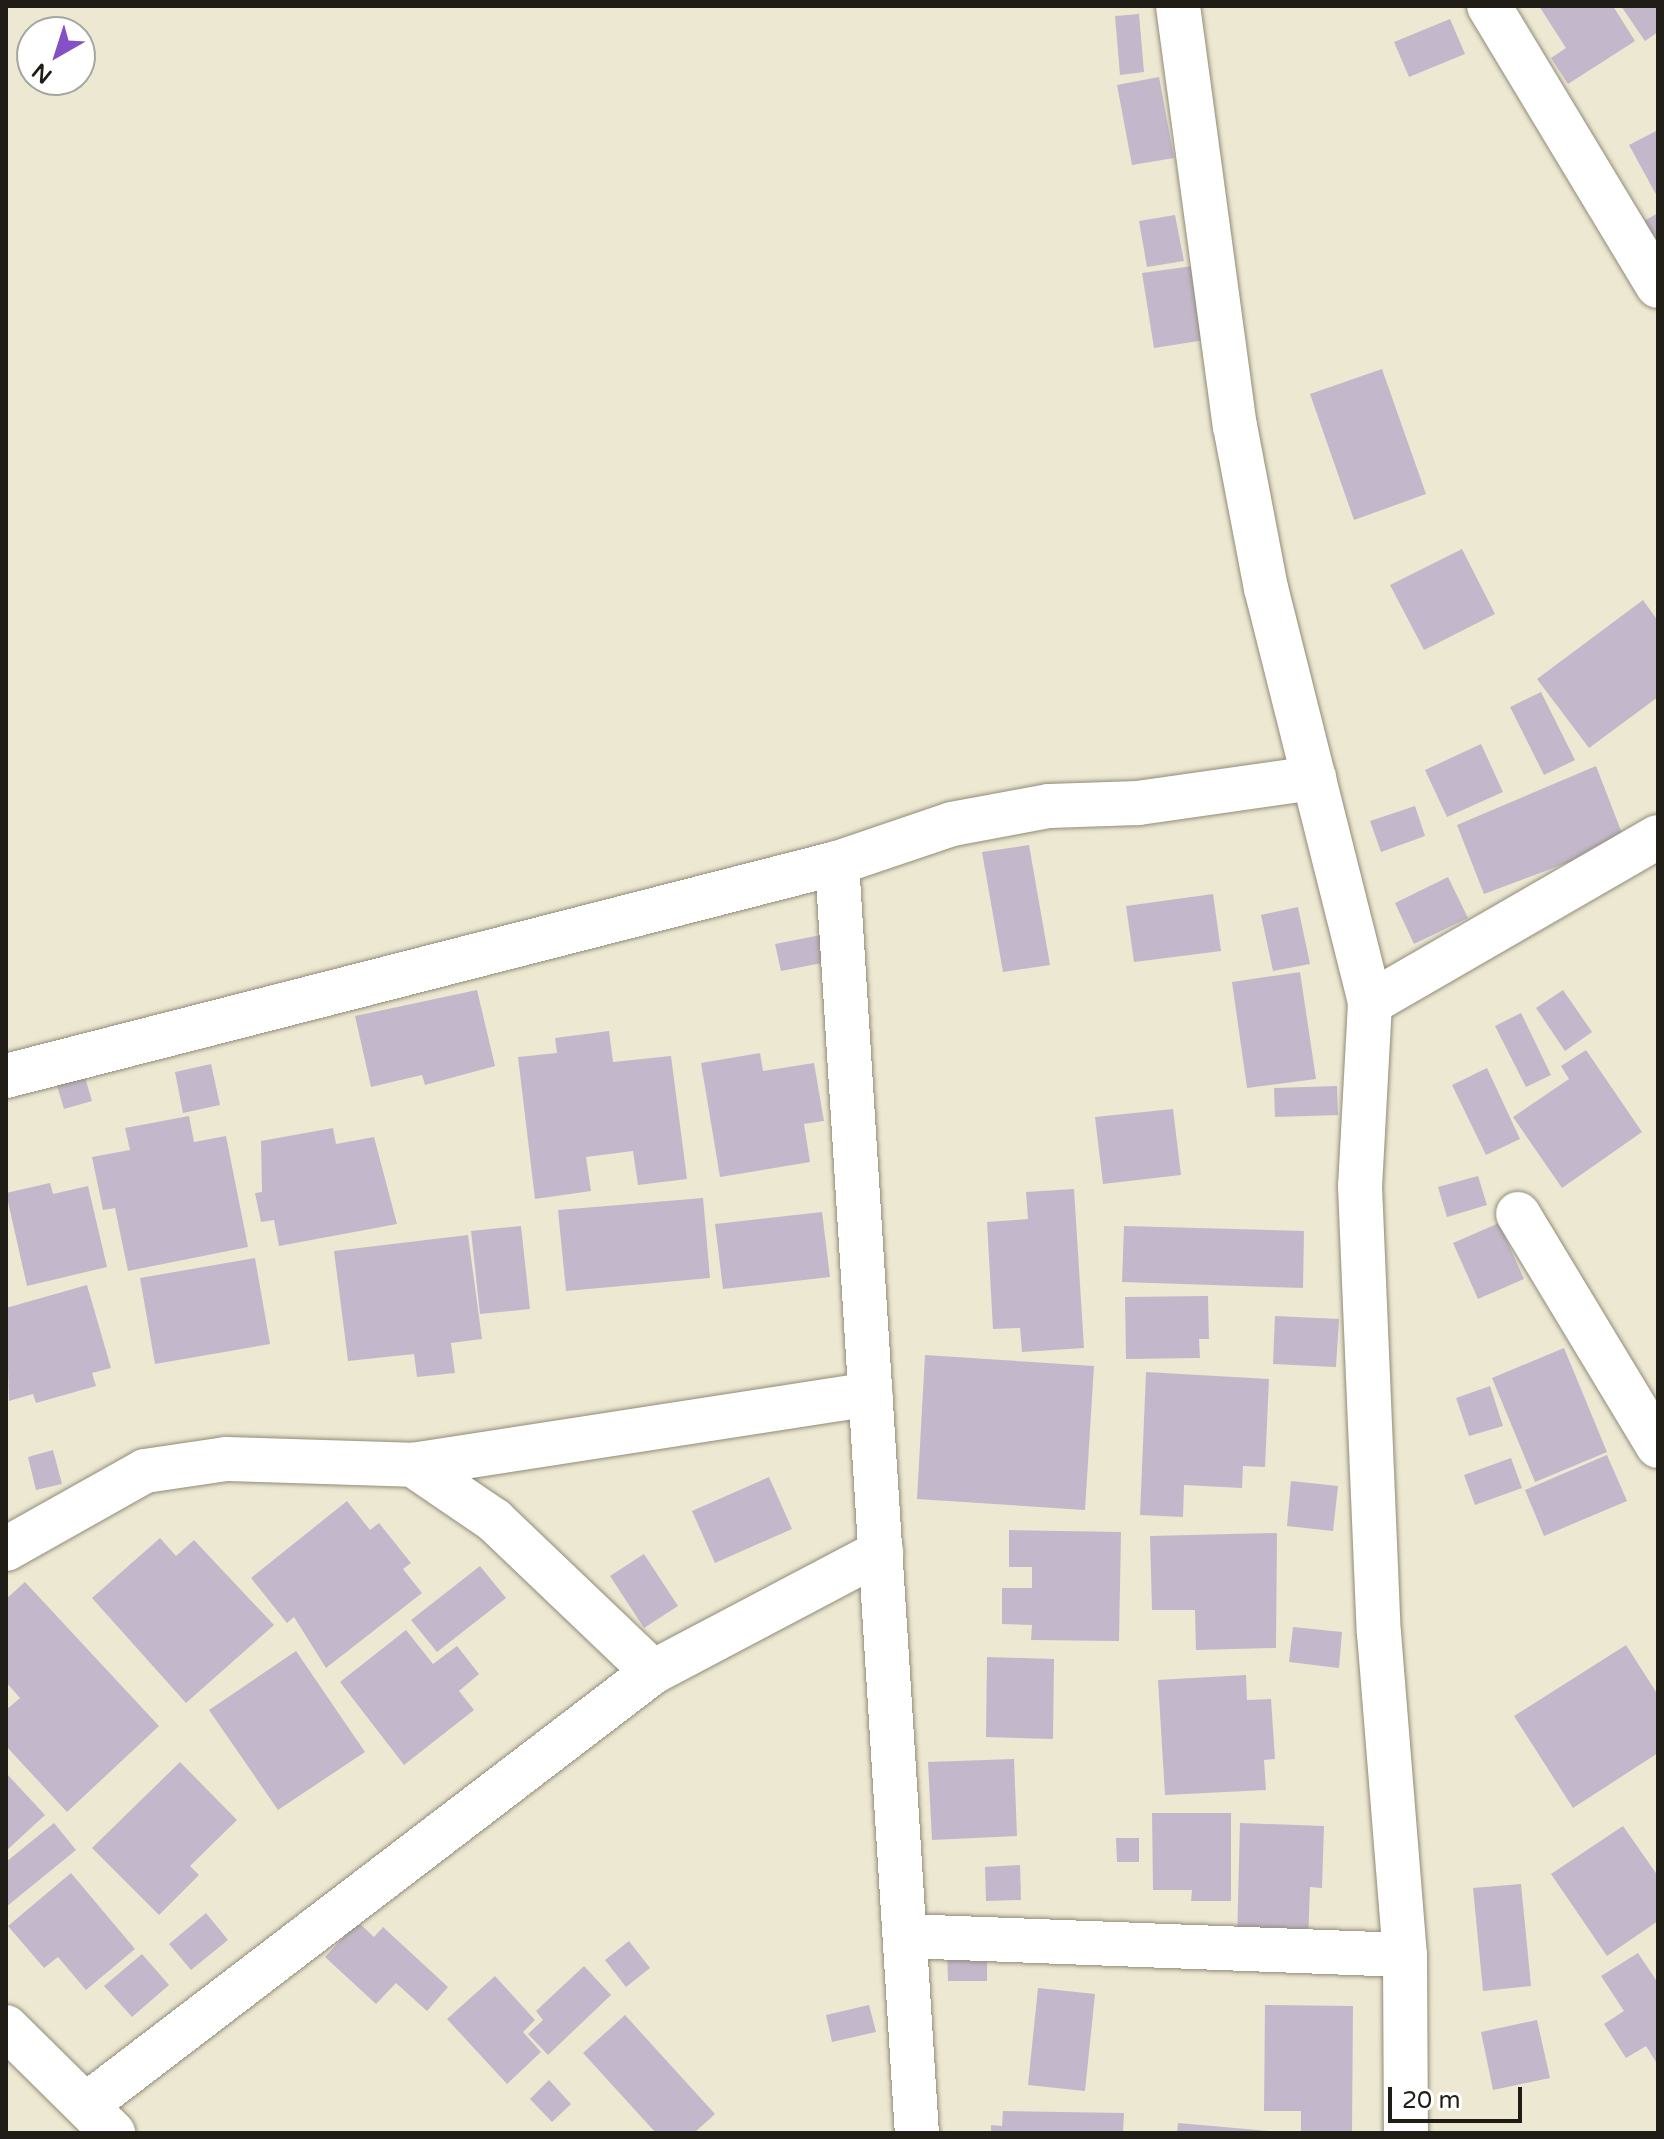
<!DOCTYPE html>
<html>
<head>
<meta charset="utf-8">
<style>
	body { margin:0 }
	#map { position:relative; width:1664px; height:2139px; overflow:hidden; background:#ede8d2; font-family:"Varela Round",sans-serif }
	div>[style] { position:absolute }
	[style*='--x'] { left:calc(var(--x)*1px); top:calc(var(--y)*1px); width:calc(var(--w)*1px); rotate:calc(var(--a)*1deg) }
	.building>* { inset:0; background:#c3b8cb }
	.roads { filter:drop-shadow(0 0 2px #908c78) drop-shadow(0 0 2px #908c78) }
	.street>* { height:44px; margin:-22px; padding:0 22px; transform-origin:22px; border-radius:22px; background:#fff }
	span { translate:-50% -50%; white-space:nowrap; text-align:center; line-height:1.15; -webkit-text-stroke:7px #fff; paint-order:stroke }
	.frame { position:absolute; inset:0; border:8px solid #1f1d15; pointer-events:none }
	.north { position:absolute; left:16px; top:16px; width:80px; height:80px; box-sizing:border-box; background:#fff; border:2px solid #a5a5a1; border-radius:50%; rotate:219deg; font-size:22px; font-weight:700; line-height:32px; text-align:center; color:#1f1d15 }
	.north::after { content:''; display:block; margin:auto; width:28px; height:36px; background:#854fc6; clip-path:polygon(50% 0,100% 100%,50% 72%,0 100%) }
	.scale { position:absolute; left:1388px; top:2087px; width:134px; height:36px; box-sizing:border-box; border:4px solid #1f1d15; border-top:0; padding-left:10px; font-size:24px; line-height:28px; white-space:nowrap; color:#1f1d15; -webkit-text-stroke:6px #fff; paint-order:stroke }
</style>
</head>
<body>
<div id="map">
	<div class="building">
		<i style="clip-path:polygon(1539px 6px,1613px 6px,1635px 41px,1568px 84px,1551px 58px,1566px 48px)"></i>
		<i style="clip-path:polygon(1621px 6px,1658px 6px,1658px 32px,1645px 41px)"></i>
		<i style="clip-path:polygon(1139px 14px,1144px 72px,1120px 75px,1115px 16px)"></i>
		<i style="clip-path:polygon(1450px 19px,1465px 54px,1409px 77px,1394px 42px)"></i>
		<i style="clip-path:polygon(1159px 77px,1174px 158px,1132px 165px,1117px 85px)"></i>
		<i style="clip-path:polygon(1658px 130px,1658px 198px,1629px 145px)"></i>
		<i style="clip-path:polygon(1658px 213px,1658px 263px,1637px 225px)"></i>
		<i style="clip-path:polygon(1175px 215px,1184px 261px,1147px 267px,1139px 221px)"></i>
		<i style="clip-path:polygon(1193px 266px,1205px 340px,1154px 348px,1142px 273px)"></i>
		<i style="clip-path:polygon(1382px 369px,1426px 494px,1354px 520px,1310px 394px)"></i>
		<i style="clip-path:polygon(1462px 549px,1495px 614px,1424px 650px,1390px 585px)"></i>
		<i style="clip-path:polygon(1643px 600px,1658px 621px,1658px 697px,1589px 748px,1537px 679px)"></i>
		<i style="clip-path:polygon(1541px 692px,1575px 760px,1544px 775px,1510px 707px)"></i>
		<i style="clip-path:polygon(1481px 744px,1503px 792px,1447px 817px,1425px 770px)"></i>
		<i style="clip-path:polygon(1596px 766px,1625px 841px,1484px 894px,1457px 825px)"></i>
		<i style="clip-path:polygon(1415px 806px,1425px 836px,1381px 852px,1370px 821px)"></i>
		<i style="clip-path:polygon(1029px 845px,1050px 965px,1003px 972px,982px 852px)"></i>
		<i style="clip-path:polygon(1448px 877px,1468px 918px,1414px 944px,1395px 903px)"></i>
		<i style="clip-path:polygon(1213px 894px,1221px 951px,1134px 962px,1126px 906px)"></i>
		<i style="clip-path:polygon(1298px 907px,1310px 964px,1273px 971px,1261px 915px)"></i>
		<i style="clip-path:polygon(821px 935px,827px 962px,781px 971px,775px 944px)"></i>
		<i style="clip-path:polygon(1300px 972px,1316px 1079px,1247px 1088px,1232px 982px)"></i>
		<i style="clip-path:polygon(477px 990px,495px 1066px,425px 1085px,422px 1075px,371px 1087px,355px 1016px)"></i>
		<i style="clip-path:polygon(1563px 990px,1592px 1032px,1565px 1051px,1536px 1008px)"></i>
		<i style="clip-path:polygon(1521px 1013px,1551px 1075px,1526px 1087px,1495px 1026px)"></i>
		<i style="clip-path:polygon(609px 1031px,613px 1062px,671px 1056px,687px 1179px,638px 1185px,633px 1151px,586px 1157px,591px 1191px,535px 1199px,518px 1057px,557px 1053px,555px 1038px)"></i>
		<i style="clip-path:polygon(1586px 1050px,1642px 1132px,1562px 1188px,1513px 1117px,1569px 1079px,1561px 1066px)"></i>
		<i style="clip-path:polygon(760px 1053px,763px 1071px,814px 1063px,824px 1121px,804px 1124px,810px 1162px,720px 1177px,701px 1063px)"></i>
		<i style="clip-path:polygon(211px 1064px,220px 1105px,183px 1113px,175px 1072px)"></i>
		<i style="clip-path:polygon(82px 1067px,92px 1101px,64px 1109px,54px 1076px)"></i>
		<i style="clip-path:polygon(1487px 1068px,1520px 1139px,1486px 1155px,1452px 1085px)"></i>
		<i style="clip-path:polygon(1337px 1086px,1338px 1115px,1275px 1117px,1274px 1088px)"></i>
		<i style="clip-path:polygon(1173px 1109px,1181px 1175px,1103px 1184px,1095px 1117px)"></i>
		<i style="clip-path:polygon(189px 1116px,194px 1142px,226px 1136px,248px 1247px,128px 1271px,115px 1208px,103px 1210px,92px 1157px,130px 1150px,125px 1128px)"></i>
		<i style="clip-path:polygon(333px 1128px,336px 1144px,374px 1137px,397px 1224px,279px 1246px,274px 1220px,261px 1222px,255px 1193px,262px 1192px,261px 1141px)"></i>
		<i style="clip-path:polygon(1478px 1176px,1487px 1205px,1447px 1217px,1438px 1187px)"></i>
		<i style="clip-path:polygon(50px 1183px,53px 1194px,88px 1186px,107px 1267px,27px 1286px,6px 1193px)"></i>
		<i style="clip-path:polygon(1074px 1189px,1084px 1348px,1022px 1352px,1020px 1328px,993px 1329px,987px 1222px,1028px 1219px,1026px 1192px)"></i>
		<i style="clip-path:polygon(703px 1198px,710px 1278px,566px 1291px,558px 1210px)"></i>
		<i style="clip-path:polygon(822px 1212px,830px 1277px,723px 1289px,715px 1224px)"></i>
		<i style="clip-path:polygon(1499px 1223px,1524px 1279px,1478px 1299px,1453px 1243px)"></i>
		<i style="clip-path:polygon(521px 1226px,530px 1309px,480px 1314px,471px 1231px)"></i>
		<i style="clip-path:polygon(1124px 1226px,1304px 1231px,1303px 1288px,1122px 1282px)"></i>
		<i style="clip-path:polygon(468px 1235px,482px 1339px,451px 1343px,455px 1373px,417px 1377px,414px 1354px,348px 1361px,334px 1251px)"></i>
		<i style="clip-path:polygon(255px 1258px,270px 1344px,155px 1364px,140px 1278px)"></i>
		<i style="clip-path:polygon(87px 1285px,111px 1368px,92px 1373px,96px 1386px,36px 1403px,33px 1394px,9px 1401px,6px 1308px)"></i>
		<i style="clip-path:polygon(1208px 1296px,1209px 1339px,1199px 1339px,1200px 1358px,1126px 1359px,1125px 1297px)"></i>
		<i style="clip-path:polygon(1275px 1316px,1339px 1319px,1336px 1367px,1273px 1364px)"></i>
		<i style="clip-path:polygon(1564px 1348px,1607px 1452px,1535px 1482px,1492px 1378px)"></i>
		<i style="clip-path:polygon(925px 1355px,1094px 1366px,1085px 1510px,917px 1499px)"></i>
		<i style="clip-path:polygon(1146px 1372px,1269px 1379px,1265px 1467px,1243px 1466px,1242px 1488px,1184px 1485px,1183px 1517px,1140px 1515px)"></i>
		<i style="clip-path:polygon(1490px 1386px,1503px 1426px,1469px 1436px,1456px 1398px)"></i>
		<i style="clip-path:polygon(53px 1450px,62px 1484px,36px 1490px,28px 1457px)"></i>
		<i style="clip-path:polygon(1607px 1455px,1627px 1501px,1544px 1536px,1525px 1490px)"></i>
		<i style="clip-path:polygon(1511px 1458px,1522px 1488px,1475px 1505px,1464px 1475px)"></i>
		<i style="clip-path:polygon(769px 1477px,792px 1529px,715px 1563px,692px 1511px)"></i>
		<i style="clip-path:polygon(1291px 1481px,1338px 1486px,1333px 1531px,1287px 1526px)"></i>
		<i style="clip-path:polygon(347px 1501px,370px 1530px,379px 1523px,411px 1563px,403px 1569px,422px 1593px,326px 1668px,294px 1617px,287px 1623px,251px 1578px)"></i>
		<i style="clip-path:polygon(1009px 1530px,1121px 1532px,1119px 1641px,1031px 1640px,1032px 1625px,1002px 1624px,1002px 1588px,1032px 1588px,1032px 1567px,1009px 1567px)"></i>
		<i style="clip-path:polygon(1277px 1533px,1276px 1648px,1196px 1650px,1195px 1610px,1152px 1610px,1150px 1536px)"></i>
		<i style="clip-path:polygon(160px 1538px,176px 1556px,194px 1540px,274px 1625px,186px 1703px,92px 1598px)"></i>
		<i style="clip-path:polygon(644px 1554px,678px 1606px,644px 1628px,610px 1576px)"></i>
		<i style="clip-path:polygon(480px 1566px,506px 1598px,437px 1652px,411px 1620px)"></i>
		<i style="clip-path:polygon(25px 1582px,159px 1726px,67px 1812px,6px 1746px,6px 1710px,20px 1698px,6px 1682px,6px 1599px)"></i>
		<i style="clip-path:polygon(1293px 1627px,1342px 1632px,1339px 1668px,1289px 1662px)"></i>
		<i style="clip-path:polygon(406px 1630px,433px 1664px,457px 1646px,479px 1674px,459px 1691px,474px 1710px,404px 1765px,340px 1682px)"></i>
		<i style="clip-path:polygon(1626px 1645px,1658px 1695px,1658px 1753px,1573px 1808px,1514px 1716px)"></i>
		<i style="clip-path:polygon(296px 1651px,365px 1752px,278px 1810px,209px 1710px)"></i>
		<i style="clip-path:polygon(987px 1657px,1054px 1659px,1053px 1739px,986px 1737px)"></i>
		<i style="clip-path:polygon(1246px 1675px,1247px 1700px,1271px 1699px,1275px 1759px,1264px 1760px,1266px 1790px,1165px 1795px,1158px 1680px)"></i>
		<i style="clip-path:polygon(1014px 1759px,1017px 1836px,932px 1840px,928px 1762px)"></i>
		<i style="clip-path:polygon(180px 1762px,237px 1820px,190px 1866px,199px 1875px,159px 1915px,92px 1848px)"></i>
		<i style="clip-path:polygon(6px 1773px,45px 1815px,6px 1851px)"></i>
		<i style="clip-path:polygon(1152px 1813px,1231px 1813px,1231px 1901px,1191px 1901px,1192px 1890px,1153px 1890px)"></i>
		<i style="clip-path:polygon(54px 1823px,76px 1850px,6px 1907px,6px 1862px)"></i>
		<i style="clip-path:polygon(1240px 1823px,1324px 1826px,1322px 1888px,1310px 1887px,1308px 1943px,1237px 1941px)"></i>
		<i style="clip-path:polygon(1623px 1826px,1658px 1876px,1658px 1921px,1607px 1956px,1551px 1874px)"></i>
		<i style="clip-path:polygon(1116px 1838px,1139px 1838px,1139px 1862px,1117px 1862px)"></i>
		<i style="clip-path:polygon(1020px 1865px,1021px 1900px,986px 1901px,985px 1867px)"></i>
		<i style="clip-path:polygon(71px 1873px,135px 1949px,86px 1990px,58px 1957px,44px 1968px,8px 1926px)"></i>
		<i style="clip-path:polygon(1521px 1884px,1531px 1986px,1483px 1991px,1473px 1888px)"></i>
		<i style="clip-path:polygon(206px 1913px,228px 1940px,191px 1970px,169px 1944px)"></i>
		<i style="clip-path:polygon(358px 1922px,374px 1937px,383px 1927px,448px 1987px,427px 2011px,396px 1983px,376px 2004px,325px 1957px)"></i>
		<i style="clip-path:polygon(629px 1941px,650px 1968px,626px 1987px,605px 1960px)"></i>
		<i style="clip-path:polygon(947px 1951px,987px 1951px,987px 1981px,948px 1981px)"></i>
		<i style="clip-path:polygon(1638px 1953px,1658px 1983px,1658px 2065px,1646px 2046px,1626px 2058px,1604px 2024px,1624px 2011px,1601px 1976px)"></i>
		<i style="clip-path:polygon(142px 1954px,169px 1985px,132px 2017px,104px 1986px)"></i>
		<i style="clip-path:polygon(584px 1966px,611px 1995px,548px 2055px,528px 2034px,543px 2020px,536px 2011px)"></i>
		<i style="clip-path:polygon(495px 1976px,535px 2020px,523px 2032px,541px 2052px,507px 2084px,447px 2019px)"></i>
		<i style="clip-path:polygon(1038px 1988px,1095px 1994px,1085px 2091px,1028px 2085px)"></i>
		<i style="clip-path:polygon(869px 2005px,876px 2032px,832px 2042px,826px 2015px)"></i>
		<i style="clip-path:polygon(1265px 2005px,1353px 2006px,1352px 2133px,1301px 2133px,1301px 2111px,1264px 2111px)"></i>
		<i style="clip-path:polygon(625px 2015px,715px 2114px,694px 2133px,656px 2133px,583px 2053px)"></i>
		<i style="clip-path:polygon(1537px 2020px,1550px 2078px,1493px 2090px,1481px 2032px)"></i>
		<i style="clip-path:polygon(549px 2080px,571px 2104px,552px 2122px,530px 2099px)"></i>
		<i style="clip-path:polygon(1003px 2111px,1124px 2113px,1123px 2133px,991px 2133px,991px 2125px,1002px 2126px)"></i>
		<i style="clip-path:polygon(1178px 2123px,1269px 2131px,1269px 2133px,1177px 2133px)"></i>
	</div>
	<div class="roads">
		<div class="street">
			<i style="--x:1178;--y:6;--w:424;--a:82.3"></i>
			<i style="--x:1235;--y:426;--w:165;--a:79.2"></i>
			<i style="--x:1266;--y:588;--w:428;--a:75.9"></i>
			<i style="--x:1370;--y:1003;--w:183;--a:93.1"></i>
			<i style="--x:1360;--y:1186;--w:447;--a:87.6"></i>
			<i style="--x:1379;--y:1633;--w:323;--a:85.4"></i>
			<i style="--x:1405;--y:1955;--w:178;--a:89.7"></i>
			<i style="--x:1489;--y:6;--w:327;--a:58.9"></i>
			<i style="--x:837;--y:863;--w:1273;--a:86.4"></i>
			<i style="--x:1370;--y:1003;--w:332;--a:-30"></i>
			<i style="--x:6;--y:1076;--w:858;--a:-14.38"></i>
			<i style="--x:837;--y:863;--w:121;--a:-18.7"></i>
			<i style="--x:952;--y:824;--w:99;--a:-10.5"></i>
			<i style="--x:1049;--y:806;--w:89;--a:-1.9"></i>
			<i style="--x:1138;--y:803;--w:178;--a:-8.1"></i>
			<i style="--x:1518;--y:1214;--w:271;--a:58.9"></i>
			<i style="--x:413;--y:1465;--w:98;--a:34.2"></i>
			<i style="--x:494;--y:1520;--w:220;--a:43.7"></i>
			<i style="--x:6;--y:1549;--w:159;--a:-29.3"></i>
			<i style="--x:145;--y:1471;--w:82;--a:-8.4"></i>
			<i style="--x:226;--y:1459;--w:187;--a:1.8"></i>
			<i style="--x:413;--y:1465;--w:463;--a:-8.8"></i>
			<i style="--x:905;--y:1936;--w:500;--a:2.18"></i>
			<i style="--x:6;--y:2027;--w:151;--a:44.7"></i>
			<i style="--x:86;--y:2105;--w:713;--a:-37.37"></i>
			<i style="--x:653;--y:1672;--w:258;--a:-27.8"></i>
		</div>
	</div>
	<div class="frame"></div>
	<div class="north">N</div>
	<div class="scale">20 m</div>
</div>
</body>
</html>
